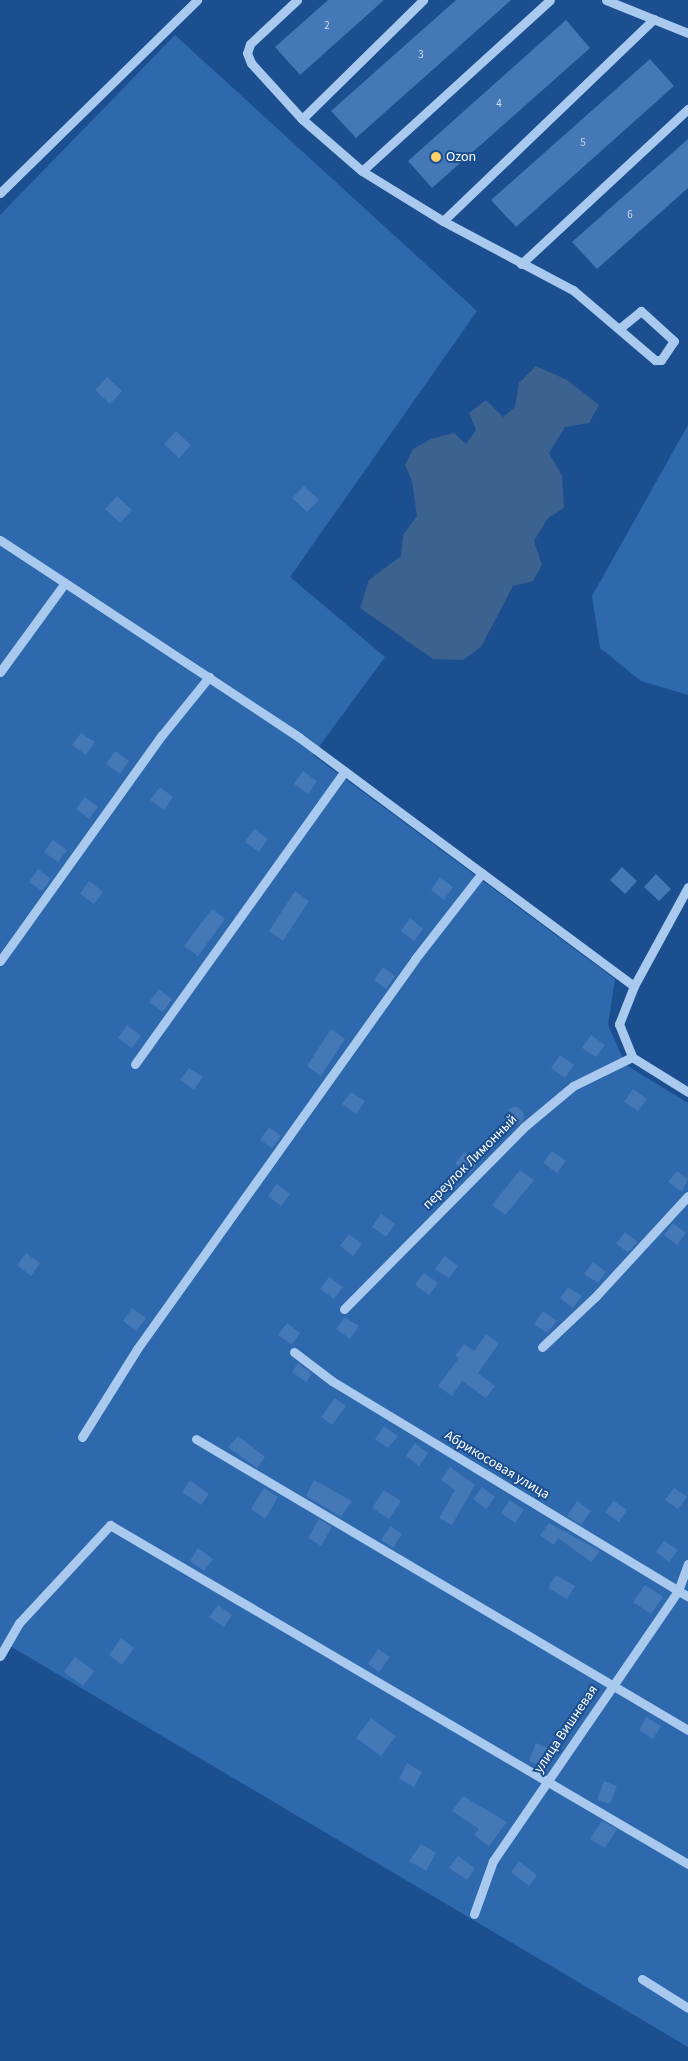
<!DOCTYPE html>
<html>
<head>
<meta charset="utf-8">
<style>
	body { margin:0 }
	#map { position:relative; width:688px; height:2061px; overflow:hidden; background:#1b4f8f; font-family:"Source Sans 3",sans-serif }
	div>[style] { position:absolute }
	[style*='--x'] { left:calc(var(--x)*1px); top:calc(var(--y)*1px); width:calc(var(--w)*1px); rotate:calc(var(--a)*1deg) }
	.green>* { inset:0; background:#2e69ad }
	.water>* { inset:0; background:#3c6290 }
	.building>* { inset:0; background:#4478b7 }
	.round { border-radius:50% }
	.minor>* { height:9px; margin:-4.5px; padding:0 4.5px; transform-origin:4.5px; border-radius:4.5px; background:#a9c9ee }
	.dots>* { width:14px; height:14px; translate:-50% -50%; box-sizing:border-box; border:2px solid #1b4f8f; border-radius:50% }
	span { translate:-50% -50%; white-space:nowrap; text-align:center; line-height:1.15; -webkit-text-stroke:4px #1b4f8f; paint-order:stroke }
	.number-label { font-size:11px; color:#d0dded }
	.number-label span { -webkit-text-stroke-width:0 }
	.poi-label { font-size:14px; color:#fff }
	.left { translate:0 -50%; text-align:left }
	.street-label { font-size:14px; color:#fff }
</style>
</head>
<body>
<div id="map">
	<div class="green">
		<i style="clip-path:polygon(175px 35px,477px 311px,290px 577px,385px 657px,313px 755px,615px 979px,608px 1025px,626px 1065px,688px 1103px,688px 2047px,10px 1646px,0 1656px,0 215px)"></i>
		<i style="clip-path:polygon(688px 425px,688px 695px,641px 681px,600px 648px,592px 596px)"></i>
	</div>
	<div class="water">
		<i style="clip-path:polygon(536px 366px,567px 380px,599px 405px,589px 423px,565px 427px,549px 453px,562px 476px,564px 508px,548px 518px,534px 541px,542px 565px,533px 581px,513px 586px,481px 647px,463px 660px,433px 659px,360px 608px,369px 580px,401px 556px,403px 535px,417px 516px,412px 481px,405px 465px,413px 449px,431px 439px,454px 433px,466px 444px,476px 430px,469px 413px,486px 400px,503px 417px,515px 407px,519px 383px)"></i>
	</div>
	<div class="building">
		<i style="clip-path:polygon(328px 0,384px 0,300px 75px,275px 47px)"></i>
		<i style="clip-path:polygon(456px 0,511px 0,356px 138px,331px 111px)"></i>
		<i style="clip-path:polygon(566px 20px,590px 48px,432px 188px,408px 161px)"></i>
		<i style="clip-path:polygon(650px 59px,674px 86px,516px 227px,491px 200px)"></i>
		<i style="clip-path:polygon(688px 139px,688px 188px,597px 269px,572px 242px)"></i>
		<i style="clip-path:polygon(107px 377px,122px 391px,110px 404px,95px 390px)"></i>
		<i style="clip-path:polygon(176px 431px,191px 445px,179px 458px,164px 444px)"></i>
		<i style="clip-path:polygon(304px 486px,319px 500px,307px 512px,292px 498px)"></i>
		<i style="clip-path:polygon(117px 496px,132px 510px,120px 523px,105px 509px)"></i>
		<i style="clip-path:polygon(81px 733px,95px 742px,86px 755px,72px 745px)"></i>
		<i style="clip-path:polygon(115px 751px,129px 761px,120px 774px,106px 764px)"></i>
		<i style="clip-path:polygon(303px 771px,317px 781px,308px 794px,294px 784px)"></i>
		<i style="clip-path:polygon(160px 787px,173px 797px,164px 810px,150px 800px)"></i>
		<i style="clip-path:polygon(85px 797px,98px 807px,89px 819px,76px 809px)"></i>
		<i style="clip-path:polygon(254px 829px,268px 839px,259px 852px,245px 842px)"></i>
		<i style="clip-path:polygon(53px 840px,67px 850px,58px 862px,44px 852px)"></i>
		<i style="clip-path:polygon(622px 867px,637px 881px,625px 894px,610px 880px)"></i>
		<i style="clip-path:polygon(38px 869px,51px 879px,42px 891px,29px 882px)"></i>
		<i style="clip-path:polygon(656px 874px,671px 889px,659px 901px,644px 887px)"></i>
		<i style="clip-path:polygon(440px 877px,453px 887px,444px 900px,431px 890px)"></i>
		<i style="clip-path:polygon(89px 881px,103px 892px,94px 904px,80px 894px)"></i>
		<i style="clip-path:polygon(295px 891px,309px 901px,283px 941px,269px 931px)"></i>
		<i style="clip-path:polygon(212px 909px,225px 919px,198px 956px,184px 946px)"></i>
		<i style="clip-path:polygon(410px 918px,423px 929px,414px 941px,401px 931px)"></i>
		<i style="clip-path:polygon(383px 967px,395px 976px,386px 989px,374px 980px)"></i>
		<i style="clip-path:polygon(159px 989px,172px 999px,163px 1012px,149px 1002px)"></i>
		<i style="clip-path:polygon(127px 1025px,141px 1036px,132px 1048px,118px 1038px)"></i>
		<i style="clip-path:polygon(331px 1029px,345px 1039px,321px 1076px,307px 1066px)"></i>
		<i style="clip-path:polygon(591px 1035px,605px 1045px,596px 1057px,582px 1048px)"></i>
		<i style="clip-path:polygon(560px 1055px,574px 1065px,565px 1078px,551px 1068px)"></i>
		<i style="clip-path:polygon(189px 1068px,203px 1077px,194px 1090px,180px 1080px)"></i>
		<i style="clip-path:polygon(633px 1089px,647px 1099px,638px 1111px,624px 1102px)"></i>
		<i style="clip-path:polygon(351px 1092px,365px 1101px,356px 1114px,342px 1104px)"></i>
		<i class="round" style="left:506px;top:1107px;width:18px;height:18px"></i>
		<i style="clip-path:polygon(269px 1127px,281px 1136px,272px 1148px,260px 1140px)"></i>
		<i style="clip-path:polygon(552px 1151px,566px 1161px,557px 1173px,543px 1163px)"></i>
		<i style="clip-path:polygon(464px 1152px,478px 1162px,469px 1174px,455px 1164px)"></i>
		<i style="clip-path:polygon(520px 1170px,534px 1180px,505px 1215px,492px 1205px)"></i>
		<i style="clip-path:polygon(677px 1171px,688px 1179px,682px 1192px,668px 1182px)"></i>
		<i style="clip-path:polygon(277px 1184px,290px 1194px,281px 1206px,268px 1196px)"></i>
		<i style="clip-path:polygon(381px 1214px,395px 1224px,386px 1237px,372px 1227px)"></i>
		<i style="clip-path:polygon(673px 1223px,686px 1233px,677px 1245px,664px 1235px)"></i>
		<i style="clip-path:polygon(625px 1232px,638px 1242px,628px 1252px,616px 1244px)"></i>
		<i style="clip-path:polygon(349px 1234px,362px 1244px,353px 1256px,340px 1246px)"></i>
		<i style="clip-path:polygon(26px 1253px,40px 1263px,31px 1276px,17px 1265px)"></i>
		<i style="clip-path:polygon(445px 1256px,458px 1266px,449px 1278px,435px 1269px)"></i>
		<i style="clip-path:polygon(593px 1262px,606px 1272px,598px 1283px,584px 1274px)"></i>
		<i style="clip-path:polygon(424px 1273px,438px 1283px,429px 1295px,415px 1285px)"></i>
		<i style="clip-path:polygon(329px 1277px,343px 1287px,334px 1299px,320px 1289px)"></i>
		<i style="clip-path:polygon(568px 1287px,582px 1296px,573px 1308px,560px 1298px)"></i>
		<i style="clip-path:polygon(132px 1308px,146px 1318px,136px 1331px,123px 1321px)"></i>
		<i style="clip-path:polygon(543px 1311px,557px 1321px,547px 1333px,534px 1324px)"></i>
		<i style="clip-path:polygon(345px 1317px,359px 1326px,350px 1339px,336px 1329px)"></i>
		<i style="clip-path:polygon(287px 1323px,300px 1333px,292px 1345px,278px 1335px)"></i>
		<i style="clip-path:polygon(486px 1334px,499px 1343px,478px 1373px,495px 1386px,486px 1398px,462px 1381px,452px 1396px,438px 1386px,459px 1358px,455px 1356px,464px 1344px,474px 1351px)"></i>
		<i style="clip-path:polygon(298px 1363px,312px 1374px,306px 1382px,292px 1372px)"></i>
		<i style="clip-path:polygon(335px 1398px,346px 1406px,332px 1425px,321px 1417px)"></i>
		<i style="clip-path:polygon(384px 1426px,398px 1436px,388px 1448px,375px 1439px)"></i>
		<i style="clip-path:polygon(238px 1436px,265px 1457px,257px 1468px,228px 1447px)"></i>
		<i style="clip-path:polygon(415px 1443px,428px 1453px,419px 1466px,406px 1456px)"></i>
		<i style="clip-path:polygon(450px 1467px,475px 1485px,452px 1525px,439px 1518px,455px 1490px,441px 1480px)"></i>
		<i style="clip-path:polygon(190px 1480px,209px 1494px,201px 1505px,182px 1492px)"></i>
		<i style="clip-path:polygon(314px 1480px,352px 1501px,341px 1517px,306px 1496px)"></i>
		<i style="clip-path:polygon(482px 1487px,495px 1497px,486px 1509px,473px 1499px)"></i>
		<i style="clip-path:polygon(264px 1488px,278px 1497px,265px 1519px,251px 1509px)"></i>
		<i style="clip-path:polygon(674px 1488px,687px 1497px,678px 1509px,665px 1500px)"></i>
		<i style="clip-path:polygon(384px 1490px,401px 1501px,389px 1519px,372px 1508px)"></i>
		<i style="clip-path:polygon(510px 1500px,524px 1510px,515px 1523px,501px 1513px)"></i>
		<i style="clip-path:polygon(577px 1501px,591px 1511px,581px 1525px,567px 1516px)"></i>
		<i style="clip-path:polygon(614px 1501px,627px 1510px,619px 1522px,605px 1512px)"></i>
		<i style="clip-path:polygon(319px 1519px,332px 1527px,321px 1546px,308px 1538px)"></i>
		<i style="clip-path:polygon(549px 1523px,600px 1551px,591px 1562px,558px 1538px,554px 1545px,540px 1535px)"></i>
		<i style="clip-path:polygon(390px 1526px,402px 1534px,393px 1548px,381px 1540px)"></i>
		<i style="clip-path:polygon(664px 1541px,678px 1550px,669px 1562px,656px 1552px)"></i>
		<i style="clip-path:polygon(198px 1548px,213px 1559px,204px 1571px,190px 1561px)"></i>
		<i style="clip-path:polygon(556px 1575px,575px 1586px,567px 1599px,548px 1588px)"></i>
		<i style="clip-path:polygon(645px 1585px,663px 1597px,651px 1614px,633px 1602px)"></i>
		<i style="clip-path:polygon(218px 1605px,232px 1615px,224px 1627px,209px 1617px)"></i>
		<i style="clip-path:polygon(121px 1638px,134px 1648px,122px 1665px,109px 1655px)"></i>
		<i style="clip-path:polygon(378px 1649px,390px 1657px,379px 1672px,368px 1664px)"></i>
		<i style="clip-path:polygon(75px 1657px,94px 1671px,83px 1686px,64px 1672px)"></i>
		<i style="clip-path:polygon(646px 1717px,661px 1726px,653px 1739px,639px 1730px)"></i>
		<i style="clip-path:polygon(371px 1718px,396px 1736px,381px 1756px,356px 1738px)"></i>
		<i style="clip-path:polygon(536px 1743px,549px 1749px,542px 1767px,529px 1761px)"></i>
		<i style="clip-path:polygon(407px 1763px,422px 1772px,414px 1787px,399px 1779px)"></i>
		<i style="clip-path:polygon(604px 1781px,617px 1786px,610px 1804px,597px 1800px)"></i>
		<i style="clip-path:polygon(463px 1796px,507px 1822px,489px 1846px,474px 1835px,479px 1829px,452px 1811px)"></i>
		<i style="clip-path:polygon(602px 1821px,617px 1829px,605px 1848px,590px 1839px)"></i>
		<i style="clip-path:polygon(421px 1844px,436px 1853px,426px 1871px,409px 1861px)"></i>
		<i style="clip-path:polygon(458px 1856px,475px 1868px,467px 1880px,449px 1868px)"></i>
		<i style="clip-path:polygon(519px 1861px,537px 1875px,529px 1886px,511px 1872px)"></i>
	</div>
	<div class="minor">
		<i style="--x:297;--y:0;--w:64;--a:136.9"></i>
		<i style="--x:250;--y:44;--w:9;--a:108"></i>
		<i style="--x:247;--y:53;--w:11;--a:68"></i>
		<i style="--x:251;--y:63;--w:76;--a:47.7"></i>
		<i style="--x:302;--y:119;--w:79;--a:40.9"></i>
		<i style="--x:362;--y:171;--w:95;--a:31.7"></i>
		<i style="--x:443;--y:221;--w:147;--a:28"></i>
		<i style="--x:573;--y:290;--w:108;--a:40.5"></i>
		<i style="--x:655;--y:360;--w:6;--a:0"></i>
		<i style="--x:661;--y:360;--w:23;--a:-56"></i>
		<i style="--x:674;--y:341;--w:45;--a:-137.7"></i>
		<i style="--x:641;--y:311;--w:27;--a:141"></i>
		<i style="--x:606;--y:0;--w:88;--a:21.9"></i>
		<i style="--x:302;--y:119;--w:170;--a:-44.5"></i>
		<i style="--x:362;--y:171;--w:254;--a:-42.3"></i>
		<i style="--x:0;--y:193;--w:276;--a:-44.4"></i>
		<i style="--x:443;--y:221;--w:292;--a:-43.8"></i>
		<i style="--x:521;--y:264;--w:228;--a:-42.9"></i>
		<i style="--x:0;--y:540;--w:359;--a:33.4"></i>
		<i style="--x:300;--y:738;--w:416;--a:36.6"></i>
		<i style="--x:0;--y:672;--w:110;--a:-53.9"></i>
		<i style="--x:688;--y:887;--w:113;--a:118.6"></i>
		<i style="--x:634;--y:986;--w:41;--a:111.5"></i>
		<i style="--x:619;--y:1024;--w:35;--a:68"></i>
		<i style="--x:632;--y:1057;--w:66;--a:32"></i>
		<i style="--x:0;--y:961;--w:278;--a:-54.4"></i>
		<i style="--x:162;--y:735;--w:75;--a:-51"></i>
		<i style="--x:135;--y:1064;--w:360;--a:-54.4"></i>
		<i style="--x:344;--y:1309;--w:256;--a:-45.3"></i>
		<i style="--x:524;--y:1127;--w:64;--a:-39.9"></i>
		<i style="--x:573;--y:1086;--w:66;--a:-26.2"></i>
		<i style="--x:542;--y:1347;--w:74;--a:-43.4"></i>
		<i style="--x:596;--y:1296;--w:136;--a:-47.4"></i>
		<i style="--x:294;--y:1352;--w:48;--a:37.3"></i>
		<i style="--x:332;--y:1381;--w:416;--a:31.2"></i>
		<i style="--x:82;--y:1437;--w:104;--a:-58"></i>
		<i style="--x:137;--y:1349;--w:479;--a:-54.5"></i>
		<i style="--x:415;--y:959;--w:109;--a:-52.1"></i>
		<i style="--x:196;--y:1439;--w:572;--a:30.6"></i>
		<i style="--x:0;--y:1656;--w:38;--a:-60"></i>
		<i style="--x:19;--y:1623;--w:134;--a:-47.1"></i>
		<i style="--x:110;--y:1525;--w:670;--a:30.39"></i>
		<i style="--x:474;--y:1914;--w:56;--a:-70.3"></i>
		<i style="--x:493;--y:1861;--w:327;--a:-55.6"></i>
		<i style="--x:678;--y:1591;--w:29;--a:-70"></i>
		<i style="--x:642;--y:1979;--w:54;--a:32.2"></i>
	</div>
	<div class="dots">
		<i style="left:436px;top:157px;background:#ffd166"></i>
	</div>
	<div class="number-label">
		<span style="left:327px;top:26px">2</span>
		<span style="left:421px;top:55px">3</span>
		<span style="left:499px;top:104px">4</span>
		<span style="left:583px;top:143px">5</span>
		<span style="left:630px;top:215px">6</span>
	</div>
	<div class="poi-label">
		<span class="left" style="left:446px;top:157px">Ozon</span>
	</div>
	<div class="street-label">
		<span style="left:470px;top:1162px;rotate:-45deg">переулок Лимонный</span>
		<span style="left:497px;top:1465px;rotate:31deg">Абрикосовая улица</span>
		<span style="left:566px;top:1729px;rotate:-56deg">улица Вишневая</span>
	</div>
</div>
</body>
</html>
